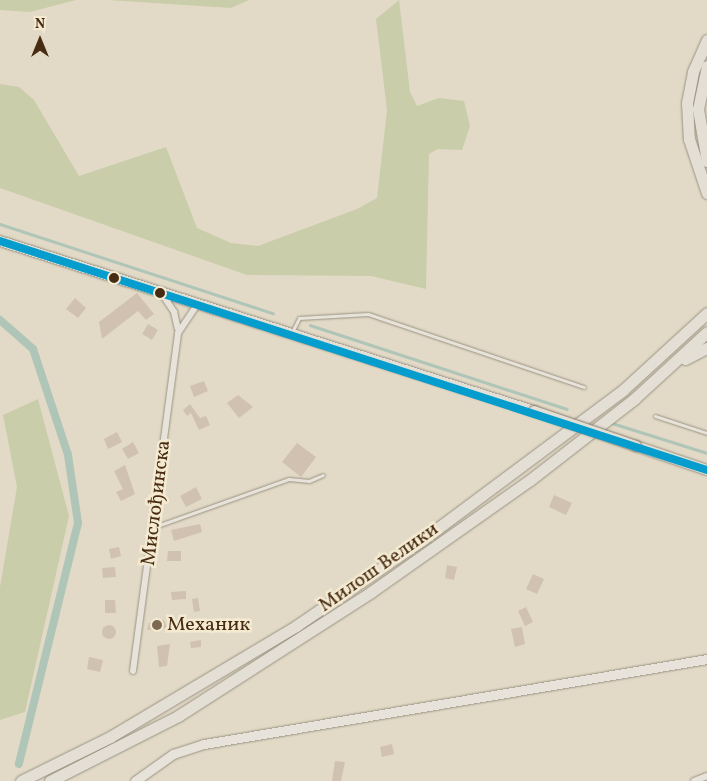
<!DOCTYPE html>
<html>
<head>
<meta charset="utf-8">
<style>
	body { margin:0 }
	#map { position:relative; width:707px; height:781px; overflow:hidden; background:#e2dac6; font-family:Vollkorn,serif }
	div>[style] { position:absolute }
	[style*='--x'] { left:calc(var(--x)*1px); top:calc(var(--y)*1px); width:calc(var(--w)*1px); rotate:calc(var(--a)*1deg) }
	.green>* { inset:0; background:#c9cdaa }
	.stream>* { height:2.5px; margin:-1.25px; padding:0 1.25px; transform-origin:1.25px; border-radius:1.25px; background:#afc5b8 }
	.canal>* { height:8px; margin:-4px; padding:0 4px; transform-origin:4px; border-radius:4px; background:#afc5b8 }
	.building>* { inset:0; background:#d1c1b1 }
	.round { border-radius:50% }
	.roads { filter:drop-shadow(0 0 1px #9a9283) drop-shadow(0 0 1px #9a9283) }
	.service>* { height:3px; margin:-1.5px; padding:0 1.5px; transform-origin:1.5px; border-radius:1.5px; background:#e8e3da }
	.minor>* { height:6px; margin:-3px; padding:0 3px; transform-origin:3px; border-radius:3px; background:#e8e3da }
	.secondary>* { height:9px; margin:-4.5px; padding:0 4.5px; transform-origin:4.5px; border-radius:4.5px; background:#e8e3da }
	.primary>* { height:10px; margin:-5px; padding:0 5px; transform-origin:5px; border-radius:5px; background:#e4dfd4 }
	.motorway>* { height:11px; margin:-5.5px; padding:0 5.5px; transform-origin:5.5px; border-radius:5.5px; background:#e4dfd4 }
	.bridges { filter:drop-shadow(0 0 1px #837a6c) drop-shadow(0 0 1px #837a6c) }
	.primary-bridge>* { height:10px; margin:-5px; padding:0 5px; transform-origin:5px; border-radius:5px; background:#e4dfd4 }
	.bus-1>* { height:8px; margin:-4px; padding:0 4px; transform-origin:4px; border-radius:4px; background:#049dcd }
	.dots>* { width:14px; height:14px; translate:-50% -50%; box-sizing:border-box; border:2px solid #f4ead2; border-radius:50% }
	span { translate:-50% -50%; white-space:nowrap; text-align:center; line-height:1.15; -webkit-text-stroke:5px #f4ead2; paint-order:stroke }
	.street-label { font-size:20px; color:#472c12 }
	.poi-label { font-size:20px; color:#472c12 }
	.left { translate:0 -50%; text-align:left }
	.north { position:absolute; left:15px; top:15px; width:50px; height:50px; -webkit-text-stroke:4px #f4ead2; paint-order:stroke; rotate:0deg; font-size:14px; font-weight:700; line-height:20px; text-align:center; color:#472c12 }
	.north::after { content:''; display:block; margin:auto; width:18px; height:22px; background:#472c12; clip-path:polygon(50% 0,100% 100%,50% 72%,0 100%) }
</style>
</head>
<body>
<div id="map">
	<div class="green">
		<i style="clip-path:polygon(0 0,76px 0,30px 12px,0 10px)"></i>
		<i style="clip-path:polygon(108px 0,249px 0,231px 8px)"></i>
		<i style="clip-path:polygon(399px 0,410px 92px,417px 106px,439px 98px,464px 101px,470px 126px,462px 150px,438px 149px,429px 154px,426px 289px,371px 276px,247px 275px,0 188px,0 84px,19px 87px,34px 100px,79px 176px,166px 147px,197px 228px,231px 243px,258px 246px,357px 209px,377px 198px,387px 110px,376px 19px)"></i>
		<i style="clip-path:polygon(38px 399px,69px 516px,25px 712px,0 720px,0 587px,17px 487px,3px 415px)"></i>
	</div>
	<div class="stream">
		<i style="--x:0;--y:224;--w:287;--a:18.1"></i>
		<i style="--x:310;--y:325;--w:270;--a:18.1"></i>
		<i style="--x:612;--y:423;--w:100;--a:17.5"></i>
	</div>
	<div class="canal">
		<i style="--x:0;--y:320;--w:44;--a:41.3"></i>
		<i style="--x:33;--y:349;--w:112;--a:71.7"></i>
		<i style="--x:68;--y:455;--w:69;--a:81.6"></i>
		<i style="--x:78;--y:523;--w:248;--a:103.8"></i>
	</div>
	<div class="building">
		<i style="clip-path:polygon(137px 293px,154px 314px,146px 320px,138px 311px,102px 339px,99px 322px)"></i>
		<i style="clip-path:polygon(75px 298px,86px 308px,78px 318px,66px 309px)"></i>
		<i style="clip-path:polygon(148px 324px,158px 330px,152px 340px,142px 334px)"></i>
		<i style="clip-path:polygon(204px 381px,208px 391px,194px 397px,190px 386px)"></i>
		<i style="clip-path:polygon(238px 395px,253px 407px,239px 418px,227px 403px)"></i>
		<i style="clip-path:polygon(190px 404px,200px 418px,206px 416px,210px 425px,199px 430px,191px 413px,187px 416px,183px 410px)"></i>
		<i style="clip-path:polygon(117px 432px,122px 442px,108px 449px,104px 439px)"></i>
		<i style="clip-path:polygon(133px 442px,139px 453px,128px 459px,122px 449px)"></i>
		<i style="clip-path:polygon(297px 443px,316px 457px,301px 477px,282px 462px)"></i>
		<i style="clip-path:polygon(125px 465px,135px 494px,121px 501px,116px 492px,123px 489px,114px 471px)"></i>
		<i style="clip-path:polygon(196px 487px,202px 499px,186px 507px,180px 496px)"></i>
		<i style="clip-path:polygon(554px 495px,572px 503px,566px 515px,549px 507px)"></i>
		<i style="clip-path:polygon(200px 524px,202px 532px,174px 541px,171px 530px)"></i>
		<i style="clip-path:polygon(119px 547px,121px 556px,111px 559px,109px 549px)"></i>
		<i style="clip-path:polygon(168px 551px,181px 551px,181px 561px,167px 561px)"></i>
		<i style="clip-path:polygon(447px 565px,457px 567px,454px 580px,445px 578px)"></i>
		<i style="clip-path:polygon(115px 567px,116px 577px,103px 578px,102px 568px)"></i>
		<i style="clip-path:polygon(533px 574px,544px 579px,537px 594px,526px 589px)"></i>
		<i style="clip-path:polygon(186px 591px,186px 599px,172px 600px,171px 592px)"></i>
		<i style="clip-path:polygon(198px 598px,200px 611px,194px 612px,192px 599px)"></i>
		<i style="clip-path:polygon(105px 600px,115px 600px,116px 613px,105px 613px)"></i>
		<i style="clip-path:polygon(526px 607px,533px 622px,525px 626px,518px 611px)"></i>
		<i style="clip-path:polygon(164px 620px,167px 628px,147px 630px,149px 623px)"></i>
		<i style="clip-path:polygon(192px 620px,194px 629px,180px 633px,177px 623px)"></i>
		<i class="round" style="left:102px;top:625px;width:14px;height:14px"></i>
		<i style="clip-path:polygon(522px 627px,525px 644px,515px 647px,511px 629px)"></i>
		<i style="clip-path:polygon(201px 640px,201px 647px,191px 648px,190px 642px)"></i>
		<i style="clip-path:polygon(170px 644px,167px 666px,159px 667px,157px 646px)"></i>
		<i style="clip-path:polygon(89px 657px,103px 660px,100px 672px,87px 669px)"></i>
		<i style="clip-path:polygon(392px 744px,394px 754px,382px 757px,380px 747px)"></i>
		<i style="clip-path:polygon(335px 761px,345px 762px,341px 781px,332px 781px)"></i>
	</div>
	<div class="roads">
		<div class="service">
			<i style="--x:292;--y:332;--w:16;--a:-63"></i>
			<i style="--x:299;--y:318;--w:69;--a:-3.3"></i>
			<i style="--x:368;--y:314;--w:228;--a:18.7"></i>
			<i style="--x:655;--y:416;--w:55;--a:18.1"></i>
			<i style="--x:154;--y:527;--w:143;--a:-19.6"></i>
			<i style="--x:289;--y:479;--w:20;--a:6"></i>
			<i style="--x:309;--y:481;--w:15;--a:-23"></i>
		</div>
		<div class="minor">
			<i style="--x:162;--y:294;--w:22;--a:56"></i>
			<i style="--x:174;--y:312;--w:17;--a:77"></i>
			<i style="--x:133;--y:671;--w:341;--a:-82.4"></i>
			<i style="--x:178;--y:333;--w:34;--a:-56"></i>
			<i style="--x:694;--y:781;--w:14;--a:-21"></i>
		</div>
		<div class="secondary">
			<i style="--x:135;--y:781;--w:47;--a:-35.4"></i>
			<i style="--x:173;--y:754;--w:33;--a:-18"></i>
			<i style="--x:204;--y:744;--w:510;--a:-9.59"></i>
		</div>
		<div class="primary">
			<i style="--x:0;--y:241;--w:560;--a:17.66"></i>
			<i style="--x:636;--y:446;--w:75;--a:18.7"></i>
		</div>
		<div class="motorway">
			<i style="--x:707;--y:40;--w:35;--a:114"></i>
			<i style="--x:693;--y:72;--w:32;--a:101"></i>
			<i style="--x:687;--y:103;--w:36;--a:87"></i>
			<i style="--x:689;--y:139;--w:57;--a:71.6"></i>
			<i style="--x:707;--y:66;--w:44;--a:101.8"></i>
			<i style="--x:698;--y:109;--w:53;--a:80.2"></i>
			<i style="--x:685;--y:359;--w:25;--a:-27"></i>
			<i style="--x:21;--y:781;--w:99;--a:-26.3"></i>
			<i style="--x:110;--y:737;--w:217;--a:-30.8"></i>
			<i style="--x:296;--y:626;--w:153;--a:-34.3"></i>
			<i style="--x:422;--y:540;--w:251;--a:-36.7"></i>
			<i style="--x:623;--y:390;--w:114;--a:-42.5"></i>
			<i style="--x:50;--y:781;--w:144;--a:-26.9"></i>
			<i style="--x:178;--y:716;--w:229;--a:-32.7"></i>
			<i style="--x:371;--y:592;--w:194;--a:-35.2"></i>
			<i style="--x:530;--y:480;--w:132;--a:-37.9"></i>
			<i style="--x:634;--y:399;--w:99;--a:-42.5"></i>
		</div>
	</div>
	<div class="bridges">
		<div class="primary-bridge">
			<i style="--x:534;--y:411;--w:108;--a:18.9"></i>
		</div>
	</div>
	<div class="bus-1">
		<i style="--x:0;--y:241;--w:743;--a:17.95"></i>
	</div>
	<div class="dots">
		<i style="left:114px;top:278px;background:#472c12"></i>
		<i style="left:160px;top:293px;background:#472c12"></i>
		<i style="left:157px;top:625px;background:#7d6951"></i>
	</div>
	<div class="street-label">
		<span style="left:157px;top:503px;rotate:-83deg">Мислођинска</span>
		<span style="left:379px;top:568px;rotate:-35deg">Милош Велики</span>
	</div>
	<div class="poi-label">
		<span class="left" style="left:167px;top:625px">Механик</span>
	</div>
	<div class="north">N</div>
</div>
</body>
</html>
